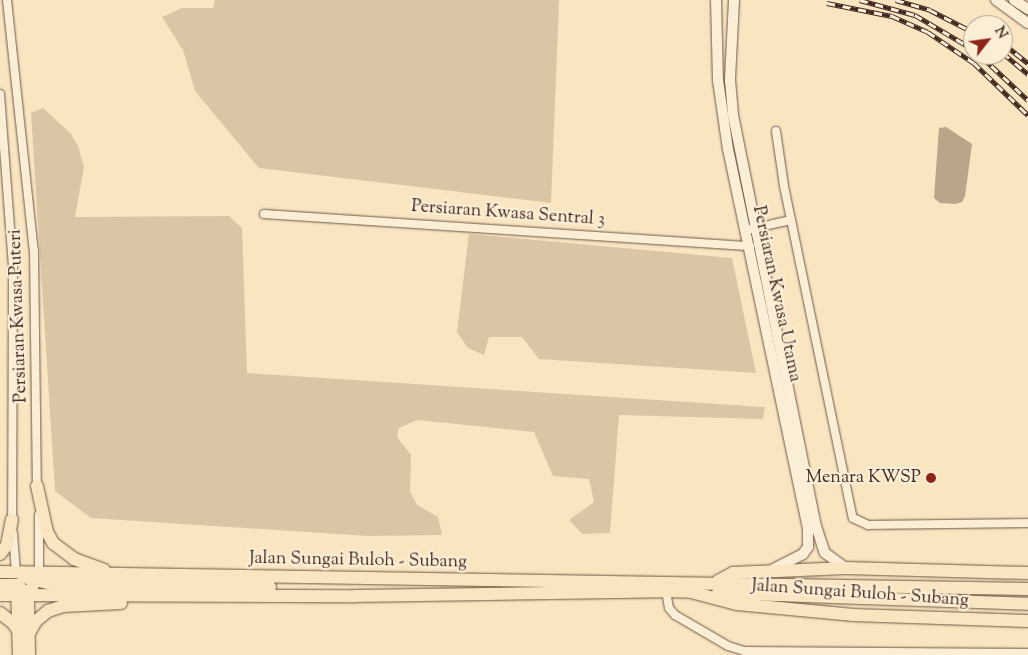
<!DOCTYPE html>
<html>
<head>
<meta charset="utf-8">
<style>
	body { margin:0 }
	#map { position:relative; width:1028px; height:655px; overflow:hidden; background:#f9e5c0; font-family:"Sorts Mill Goudy",serif }
	div>[style] { position:absolute }
	[style*='--x'] { left:calc(var(--x)*1px); top:calc(var(--y)*1px); width:calc(var(--w)*1px); rotate:calc(var(--a)*1deg) }
	.green>* { inset:0; background:#dac5a5 }
	.water>* { inset:0; background:#baa589 }
	.roads { filter:drop-shadow(0 0 1px #6e5747) drop-shadow(0 0 1px #6e5747) }
	.minor>* { height:8px; margin:-4px; padding:0 4px; transform-origin:4px; border-radius:4px; background:#fbeed6 }
	.tertiary>* { height:10px; margin:-5px; padding:0 5px; transform-origin:5px; border-radius:5px; background:#fbeed6 }
	.primary>* { height:12px; margin:-6px; padding:0 6px; transform-origin:6px; border-radius:6px; background:#f9e5c0 }
	.trunk>* { height:12px; margin:-6px; padding:0 6px; transform-origin:6px; border-radius:6px; background:#f9e5c0 }
	.rail>* { height:4.5px; margin-top:-2.25px; transform-origin:0; background:repeating-linear-gradient(90deg,#fbeed6 0 8px,#40281f 0 16px); box-sizing:border-box; border-block:1px solid #40281f }
	.dots>* { width:14px; height:14px; translate:-50% -50%; box-sizing:border-box; border:2px solid #fbeed6; border-radius:50% }
	span { translate:-50% -50%; white-space:nowrap; text-align:center; line-height:1.15; -webkit-text-stroke:4.5px #fbeed6; paint-order:stroke }
	.street-label { font-size:18px; color:#40281f }
	.poi-label { font-size:18px; color:#40281f }
	.right { translate:-100% -50%; text-align:right }
	.north { position:absolute; left:963px; top:15px; width:50px; height:50px; box-sizing:border-box; background:#fbeed6; border:1px solid #b09f8d; border-radius:50%; rotate:60deg; font-size:14px; font-weight:700; line-height:20px; text-align:center; color:#40281f }
	.north::after { content:''; display:block; margin:auto; width:18px; height:22px; background:#8f2418; clip-path:polygon(50% 0,100% 100%,50% 72%,0 100%) }
</style>
</head>
<body>
<div id="map">
	<div class="green">
		<i style="clip-path:polygon(215px 0,559px 0,551px 203px,259px 168px,195px 91px,183px 50px,162px 17px,182px 8px,213px 8px)"></i>
		<i style="clip-path:polygon(43px 108px,70px 133px,78px 146px,84px 167px,75px 217px,229px 216px,242px 228px,247px 373px,765px 407px,763px 419px,619px 415px,610px 533px,582px 534px,569px 520px,594px 502px,589px 479px,553px 476px,534px 432px,417px 420px,399px 428px,397px 437px,411px 455px,410px 492px,417px 505px,438px 517px,442px 535px,368px 536px,91px 518px,55px 491px,31px 113px)"></i>
		<i style="clip-path:polygon(469px 234px,732px 258px,756px 373px,539px 359px,522px 337px,489px 337px,484px 355px,468px 348px,457px 332px)"></i>
	</div>
	<div class="water">
		<i style="clip-path:polygon(946px 127px,972px 144px,965px 196px,962px 202px,955px 204px,940px 203px,934px 198px,939px 128px)"></i>
	</div>
	<div class="roads">
		<div class="minor">
			<i style="--x:7;--y:0;--w:252;--a:83.9"></i>
			<i style="--x:34;--y:251;--w:238;--a:89.3"></i>
			<i style="--x:0;--y:94;--w:173;--a:85.7"></i>
			<i style="--x:13;--y:267;--w:255;--a:90.2"></i>
			<i style="--x:776;--y:131;--w:56;--a:81.7"></i>
			<i style="--x:784;--y:186;--w:339;--a:78.3"></i>
			<i style="--x:853;--y:518;--w:17;--a:25"></i>
			<i style="--x:868;--y:525;--w:160;--a:-0.7"></i>
			<i style="--x:264;--y:214;--w:487;--a:3.8"></i>
			<i style="--x:751;--y:229;--w:41;--a:-12.7"></i>
			<i style="--x:39;--y:515;--w:58;--a:90"></i>
			<i style="--x:13;--y:533;--w:40;--a:85.7"></i>
			<i style="--x:666;--y:591;--w:17;--a:80"></i>
			<i style="--x:669;--y:608;--w:9;--a:49"></i>
			<i style="--x:675;--y:615;--w:61;--a:30.3"></i>
			<i style="--x:728;--y:646;--w:17;--a:17"></i>
			<i style="--x:744;--y:651;--w:284;--a:0.4"></i>
		</div>
		<div class="tertiary">
			<i style="--x:716;--y:0;--w:80;--a:88.6"></i>
			<i style="--x:718;--y:80;--w:70;--a:81.8"></i>
			<i style="--x:728;--y:149;--w:386;--a:78.1"></i>
			<i style="--x:808;--y:527;--w:20;--a:90"></i>
			<i style="--x:808;--y:547;--w:9;--a:126"></i>
			<i style="--x:803;--y:554;--w:33;--a:153"></i>
			<i style="--x:734;--y:0;--w:80;--a:92.9"></i>
			<i style="--x:730;--y:80;--w:35;--a:85"></i>
			<i style="--x:733;--y:115;--w:419;--a:78.6"></i>
			<i style="--x:816;--y:526;--w:28;--a:72"></i>
			<i style="--x:825;--y:553;--w:26;--a:36"></i>
			<i style="--x:996;--y:0;--w:39;--a:36"></i>
			<i style="--x:1014;--y:0;--w:17;--a:33"></i>
		</div>
		<div class="primary">
			<i style="--x:17;--y:585;--w:70;--a:88.4"></i>
			<i style="--x:29;--y:655;--w:60;--a:-91"></i>
			<i style="--x:28;--y:595;--w:25;--a:-63"></i>
		</div>
		<div class="trunk">
			<i style="--x:37;--y:486;--w:47;--a:77.7"></i>
			<i style="--x:47;--y:532;--w:13;--a:61"></i>
			<i style="--x:53;--y:543;--w:26;--a:37"></i>
			<i style="--x:74;--y:559;--w:32;--a:20"></i>
			<i style="--x:0;--y:554;--w:11;--a:-52"></i>
			<i style="--x:7;--y:545;--w:26;--a:-79"></i>
			<i style="--x:0;--y:572;--w:1028;--a:0.95"></i>
			<i style="--x:23;--y:577;--w:29;--a:14"></i>
			<i style="--x:51;--y:584;--w:219;--a:0.8"></i>
			<i style="--x:718;--y:581;--w:17;--a:-28"></i>
			<i style="--x:733;--y:573;--w:113;--a:-2.5"></i>
			<i style="--x:846;--y:568;--w:182;--a:1.6"></i>
			<i style="--x:0;--y:585;--w:17;--a:0"></i>
			<i style="--x:17;--y:585;--w:15;--a:42"></i>
			<i style="--x:718;--y:593;--w:310;--a:2"></i>
			<i style="--x:0;--y:595;--w:356;--a:0.2"></i>
			<i style="--x:356;--y:596;--w:310;--a:-0.9"></i>
			<i style="--x:666;--y:591;--w:25;--a:2"></i>
			<i style="--x:691;--y:592;--w:48;--a:14.6"></i>
			<i style="--x:737;--y:604;--w:117;--a:5.4"></i>
			<i style="--x:853;--y:615;--w:175;--a:2"></i>
			<i style="--x:0;--y:613;--w:16;--a:38"></i>
			<i style="--x:13;--y:623;--w:11;--a:56"></i>
			<i style="--x:29;--y:633;--w:14;--a:-60"></i>
			<i style="--x:36;--y:621;--w:16;--a:-40"></i>
			<i style="--x:48;--y:611;--w:16;--a:-18"></i>
			<i style="--x:63;--y:606;--w:58;--a:-3"></i>
		</div>
	</div>
	<div class="rail">
		<i style="--x:860;--y:0;--w:57;--a:15.3"></i>
		<i style="--x:915;--y:15;--w:67;--a:30.4"></i>
		<i style="--x:896;--y:0;--w:35;--a:16"></i>
		<i style="--x:930;--y:10;--w:48;--a:27.1"></i>
		<i style="--x:827;--y:3;--w:66;--a:11.3"></i>
		<i style="--x:892;--y:16;--w:39;--a:24"></i>
		<i style="--x:928;--y:32;--w:55;--a:34"></i>
		<i style="--x:974;--y:63;--w:75;--a:43.9"></i>
		<i style="--x:1003;--y:43;--w:32;--a:39"></i>
		<i style="--x:1003;--y:53;--w:33;--a:40"></i>
		<i style="--x:980;--y:55;--w:66;--a:43.2"></i>
	</div>
	<div class="dots">
		<i style="left:931px;top:478px;background:#8f2418"></i>
	</div>
	<div class="street-label">
		<span style="left:508px;top:214px;rotate:4deg">Persiaran Kwasa Sentral 3</span>
		<span style="left:776px;top:294px;rotate:78deg">Persiaran Kwasa Utama</span>
		<span style="left:19px;top:316px;rotate:-92deg">Persiaran Kwasa Puteri</span>
		<span style="left:358px;top:561px;rotate:1deg">Jalan Sungai Buloh - Subang</span>
		<span style="left:860px;top:594px;rotate:4deg">Jalan Sungai Buloh - Subang</span>
	</div>
	<div class="poi-label">
		<span class="right" style="left:921px;top:478px">Menara KWSP</span>
	</div>
	<div class="north">N</div>
</div>
</body>
</html>
